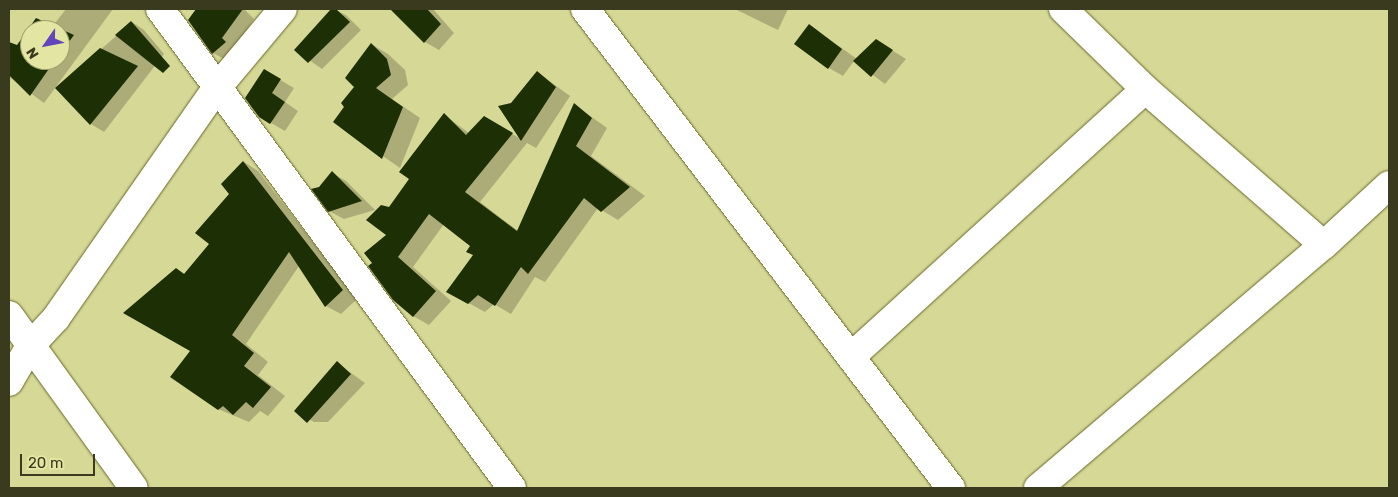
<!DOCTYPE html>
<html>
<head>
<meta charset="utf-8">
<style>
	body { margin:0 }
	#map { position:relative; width:1398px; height:497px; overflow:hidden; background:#d6d896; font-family:Rubik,sans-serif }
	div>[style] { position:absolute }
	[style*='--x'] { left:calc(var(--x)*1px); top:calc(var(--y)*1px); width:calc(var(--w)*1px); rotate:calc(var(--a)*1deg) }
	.shadow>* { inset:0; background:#0003 }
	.building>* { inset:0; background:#1d2f04 }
	.roads { filter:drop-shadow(0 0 1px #676827) drop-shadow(0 0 1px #676827) }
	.minor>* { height:28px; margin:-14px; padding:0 14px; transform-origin:14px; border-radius:14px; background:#fff }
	span { translate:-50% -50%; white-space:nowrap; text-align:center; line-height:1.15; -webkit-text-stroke:5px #e3e5a2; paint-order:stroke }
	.frame { position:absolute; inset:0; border:10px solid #393a1e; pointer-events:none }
	.north { position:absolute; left:20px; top:20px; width:50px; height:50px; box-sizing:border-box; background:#e3e5a2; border:1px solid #9fa16d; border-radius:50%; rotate:237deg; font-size:14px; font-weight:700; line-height:20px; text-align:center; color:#393a1e }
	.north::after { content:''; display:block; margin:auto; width:18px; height:22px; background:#6344bc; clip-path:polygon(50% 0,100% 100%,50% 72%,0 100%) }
	.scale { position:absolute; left:20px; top:454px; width:75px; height:22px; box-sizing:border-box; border:2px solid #393a1e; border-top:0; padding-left:6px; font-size:15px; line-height:18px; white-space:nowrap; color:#393a1e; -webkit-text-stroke:4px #e3e5a2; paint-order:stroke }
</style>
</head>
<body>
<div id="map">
	<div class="shadow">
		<i style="clip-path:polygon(evenodd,66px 9px,113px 9px,44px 103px,9px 77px,9px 47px,17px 46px,37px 19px,52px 27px,66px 9px,30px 30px,60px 30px,60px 60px,30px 60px,30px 30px)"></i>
		<i style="clip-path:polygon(198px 9px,244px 9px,254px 19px,226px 60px,213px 53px,189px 20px)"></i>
		<i style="clip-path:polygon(333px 9px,346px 15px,361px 30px,322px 69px,295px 50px)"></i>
		<i style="clip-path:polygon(398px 9px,433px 9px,454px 33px,439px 50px,425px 42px,395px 12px)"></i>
		<i style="clip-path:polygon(735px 9px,788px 9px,778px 30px)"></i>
		<i style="clip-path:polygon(132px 22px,144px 30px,164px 54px,104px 132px,91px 124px,57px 88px)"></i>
		<i style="clip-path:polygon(809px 25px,857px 59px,890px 49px,906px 59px,885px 84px,854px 61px,843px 76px,829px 68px)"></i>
		<i style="clip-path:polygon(371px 44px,388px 54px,405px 70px,408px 85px,392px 99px,420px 118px,400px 168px,334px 122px,356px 87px)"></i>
		<i style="clip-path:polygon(265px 71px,294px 88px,285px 102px,298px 111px,285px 131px,259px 116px)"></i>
		<i style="clip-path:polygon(537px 72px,570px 96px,536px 148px,527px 143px,480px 202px,518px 231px,575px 105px,607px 128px,591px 156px,645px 196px,618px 220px,598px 208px,545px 282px,535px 277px,511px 314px,494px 304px,485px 312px,463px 300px,475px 255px,472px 246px,444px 224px,413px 267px,451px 301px,429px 325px,413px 316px,388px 235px,389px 209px,411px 179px,444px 115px,469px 133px,485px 118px,521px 139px,511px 104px)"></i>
		<i style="clip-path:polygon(244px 162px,258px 171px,357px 299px,341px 314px,326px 306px,299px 266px,246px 344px,268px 362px,258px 375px,285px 396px,268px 416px,260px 411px,249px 422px,218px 409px,172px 377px,191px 351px,176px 269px,185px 274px,210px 244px)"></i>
		<i style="clip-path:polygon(332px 173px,346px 181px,375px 210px,344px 219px,329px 211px,320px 188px)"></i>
		<i style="clip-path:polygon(337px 363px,365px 383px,328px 422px,314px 422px,299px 414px)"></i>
	</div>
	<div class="building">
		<i style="clip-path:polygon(196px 9px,243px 9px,222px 38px,226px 42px,212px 54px,188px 20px)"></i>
		<i style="clip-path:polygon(331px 9px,336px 9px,350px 22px,308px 63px,294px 50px)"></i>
		<i style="clip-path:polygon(390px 9px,427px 9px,441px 24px,424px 43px)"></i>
		<i style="clip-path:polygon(36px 18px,74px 35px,60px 54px,60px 30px,30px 30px,30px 60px,55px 60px,30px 96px,9px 75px,9px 42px,17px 45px)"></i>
		<i style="clip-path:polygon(131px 21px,170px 66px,163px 73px,115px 35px)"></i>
		<i style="clip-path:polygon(809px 24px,842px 49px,828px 69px,794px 44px)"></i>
		<i style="clip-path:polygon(876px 39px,893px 50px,871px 77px,853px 61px)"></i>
		<i style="clip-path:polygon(371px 43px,387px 59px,391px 75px,376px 88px,403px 107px,382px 159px,333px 122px,344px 107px,341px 103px,354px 87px,345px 78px)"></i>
		<i style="clip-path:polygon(100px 48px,138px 66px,90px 125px,55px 88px)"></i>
		<i style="clip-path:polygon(264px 69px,281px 79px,272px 93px,285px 102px,270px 124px,259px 117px,245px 98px)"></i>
		<i style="clip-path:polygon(537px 71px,556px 87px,521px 141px,498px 106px,511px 103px)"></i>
		<i style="clip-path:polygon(574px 103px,592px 118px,576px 146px,630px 187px,601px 212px,584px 198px,528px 274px,521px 267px,495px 306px,478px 295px,468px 304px,446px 292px,473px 255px,466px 252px,470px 246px,429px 214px,398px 257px,436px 291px,413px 317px,393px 300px,368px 266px,372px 263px,364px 253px,386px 235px,366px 220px,381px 205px,389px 207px,409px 179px,399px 172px,444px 113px,466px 135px,484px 116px,513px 133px,465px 192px,517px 231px)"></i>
		<i style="clip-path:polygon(243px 161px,343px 290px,325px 307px,289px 252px,232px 335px,254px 353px,244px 366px,271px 387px,253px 408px,246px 402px,233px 415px,223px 406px,218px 410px,170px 377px,190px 351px,123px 313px,176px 268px,184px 274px,209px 244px,195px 233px,229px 194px,221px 184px)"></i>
		<i style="clip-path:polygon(332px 171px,362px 201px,328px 212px,311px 189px,319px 187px)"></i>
		<i style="clip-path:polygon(337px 361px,351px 374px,307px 423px,294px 411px)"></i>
	</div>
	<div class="roads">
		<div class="minor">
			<i style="--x:160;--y:9;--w:594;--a:53.69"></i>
			<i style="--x:585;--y:9;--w:603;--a:52.62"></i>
			<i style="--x:1063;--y:9;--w:115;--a:44.3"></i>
			<i style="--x:1145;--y:89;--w:237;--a:41.1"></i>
			<i style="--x:9;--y:315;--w:213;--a:54.2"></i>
			<i style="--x:852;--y:356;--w:396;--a:-42.3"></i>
			<i style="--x:9;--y:382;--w:42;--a:-59.7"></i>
			<i style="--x:30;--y:346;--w:38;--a:-47"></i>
			<i style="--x:56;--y:318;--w:279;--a:-55.1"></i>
			<i style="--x:216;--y:89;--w:104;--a:-50.1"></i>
			<i style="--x:1038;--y:488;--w:375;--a:-40.4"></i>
			<i style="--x:1324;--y:245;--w:88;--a:-42.7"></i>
		</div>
	</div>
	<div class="frame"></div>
	<div class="north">N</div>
	<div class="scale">20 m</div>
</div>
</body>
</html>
